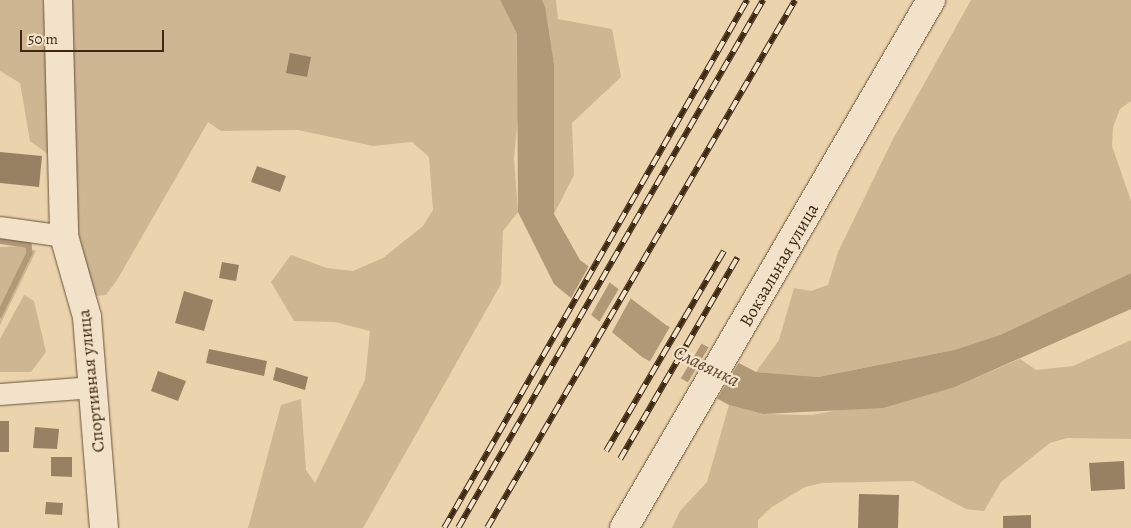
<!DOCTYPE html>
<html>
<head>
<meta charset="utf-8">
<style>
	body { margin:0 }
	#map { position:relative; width:1131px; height:528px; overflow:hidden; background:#ebd3ad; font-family:Alegreya,serif }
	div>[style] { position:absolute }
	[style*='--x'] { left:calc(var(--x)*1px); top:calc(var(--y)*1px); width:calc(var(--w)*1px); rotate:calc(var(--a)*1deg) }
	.green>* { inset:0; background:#ceb693 }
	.water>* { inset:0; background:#b19978 }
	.pier>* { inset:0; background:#ebd3ad }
	.stream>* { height:5.5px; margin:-2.75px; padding:0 2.75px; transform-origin:2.75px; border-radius:2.75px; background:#b19978 }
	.building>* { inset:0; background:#988163 }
	.roads { filter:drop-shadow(0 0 1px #6a5439) drop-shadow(0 0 1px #6a5439) }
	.street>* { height:21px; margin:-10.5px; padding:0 10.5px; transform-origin:10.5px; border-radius:10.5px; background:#f2e2ca }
	.secondary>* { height:28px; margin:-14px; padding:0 14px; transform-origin:14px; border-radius:14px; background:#f2e2ca }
	.rail>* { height:5.5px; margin-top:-2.75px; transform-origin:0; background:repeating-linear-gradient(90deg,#f2e2ca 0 11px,#3f2912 0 22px); box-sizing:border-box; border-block:1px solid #3f2912 }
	span { translate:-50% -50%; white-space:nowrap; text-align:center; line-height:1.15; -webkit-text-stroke:4.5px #f2e2ca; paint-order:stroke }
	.street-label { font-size:18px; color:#3f2912 }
	.water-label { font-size:19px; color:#5c452c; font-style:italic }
	.scale { position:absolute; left:20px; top:30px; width:144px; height:22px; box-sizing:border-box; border:2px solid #3f2912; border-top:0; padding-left:6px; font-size:15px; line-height:18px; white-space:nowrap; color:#3f2912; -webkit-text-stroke:4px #f2e2ca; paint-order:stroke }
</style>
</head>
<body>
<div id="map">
	<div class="green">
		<i style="clip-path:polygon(0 0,43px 0,52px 157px,30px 141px,20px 83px,0 71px)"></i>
		<i style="clip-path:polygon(71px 0,500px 0,517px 34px,520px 97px,514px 158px,518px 212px,503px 231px,501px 284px,363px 528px,248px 528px,281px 405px,301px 399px,306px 470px,315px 483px,365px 380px,370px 331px,335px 322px,294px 321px,271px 282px,291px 255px,327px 268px,353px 271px,383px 258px,423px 226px,433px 210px,429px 157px,412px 142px,373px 146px,298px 130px,221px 131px,208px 122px,117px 280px,106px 295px,94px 296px,78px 230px)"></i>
		<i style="clip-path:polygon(542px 0,556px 0,558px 19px,612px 29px,621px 77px,572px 123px,574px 175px,554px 214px,554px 64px)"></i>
		<i style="clip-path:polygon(971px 0,1131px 0,1131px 101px,1120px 109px,1113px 127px,1112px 146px,1131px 201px,1131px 273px,1000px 335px,954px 350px,818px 377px,756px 372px,779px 340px,794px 288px,811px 291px,828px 285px,838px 252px,892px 141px)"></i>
		<i style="clip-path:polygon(22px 246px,36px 251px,0 325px,0 247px)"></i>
		<i style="clip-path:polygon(24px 295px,34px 301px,46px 352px,31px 372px,0 372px,0 339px)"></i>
		<i style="clip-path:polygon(1131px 340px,1131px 439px,1067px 438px,1050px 443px,1001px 482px,984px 511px,966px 509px,913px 481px,822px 483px,805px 487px,772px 507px,758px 520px,758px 528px,672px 528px,680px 511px,707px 482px,729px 405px,763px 414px,812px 415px,955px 387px,1020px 359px,1036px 370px,1073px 366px)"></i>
	</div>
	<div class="water">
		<i style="clip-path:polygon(500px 0,542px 0,545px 7px,554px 64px,554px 214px,580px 260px,666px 325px,756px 372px,818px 377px,954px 350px,1000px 335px,1131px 273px,1131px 309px,955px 387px,883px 408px,763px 414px,729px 405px,642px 357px,554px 284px,518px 212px,517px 34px)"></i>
	</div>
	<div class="pier">
		<i style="clip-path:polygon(590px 264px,611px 280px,590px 317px,570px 300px)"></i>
		<i style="clip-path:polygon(620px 287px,632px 296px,611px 334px,598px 324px)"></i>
		<i style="clip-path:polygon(671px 325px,703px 341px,680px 380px,649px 363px)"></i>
		<i style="clip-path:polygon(710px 345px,740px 361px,716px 401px,687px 384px)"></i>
	</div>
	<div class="stream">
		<i style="--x:0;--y:241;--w:29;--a:8"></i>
		<i style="--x:29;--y:245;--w:8;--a:83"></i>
		<i style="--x:30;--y:253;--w:69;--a:115.8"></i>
	</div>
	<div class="building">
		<i style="clip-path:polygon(290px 53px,311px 57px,307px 77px,286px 73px)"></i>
		<i style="clip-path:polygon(0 152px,42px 156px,39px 187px,0 183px)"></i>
		<i style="clip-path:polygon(257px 166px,286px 176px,280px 192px,251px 182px)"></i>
		<i style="clip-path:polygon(222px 262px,239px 265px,236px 281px,219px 278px)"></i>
		<i style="clip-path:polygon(184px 291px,213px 300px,204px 331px,175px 323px)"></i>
		<i style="clip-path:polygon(209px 349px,267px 361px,264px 376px,206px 363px)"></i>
		<i style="clip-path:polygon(276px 367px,308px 377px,305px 390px,273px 380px)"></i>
		<i style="clip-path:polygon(158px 371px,186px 381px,178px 401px,151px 391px)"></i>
		<i style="clip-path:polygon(0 421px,9px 421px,9px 452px,0 452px)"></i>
		<i style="clip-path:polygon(35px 427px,59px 429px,57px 449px,33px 448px)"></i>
		<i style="clip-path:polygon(51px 457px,72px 457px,72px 477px,51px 476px)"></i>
		<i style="clip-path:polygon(1124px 461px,1125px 489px,1091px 491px,1089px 463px)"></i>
		<i style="clip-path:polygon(859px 494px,899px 495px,898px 528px,858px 528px)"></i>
		<i style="clip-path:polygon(46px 502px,63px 503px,62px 515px,45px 514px)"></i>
		<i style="clip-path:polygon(1031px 515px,1031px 528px,1003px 528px,1003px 516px)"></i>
	</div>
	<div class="roads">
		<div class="street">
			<i style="--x:0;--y:227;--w:65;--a:8"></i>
			<i style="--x:0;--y:394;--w:93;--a:-4.3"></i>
		</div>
		<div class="secondary">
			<i style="--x:58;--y:0;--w:236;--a:88.5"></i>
			<i style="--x:64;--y:236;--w:84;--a:74.1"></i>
			<i style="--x:87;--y:317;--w:212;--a:85.4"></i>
			<i style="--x:624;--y:528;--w:611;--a:-59.82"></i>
		</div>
	</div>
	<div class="rail">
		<i style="--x:606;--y:451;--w:232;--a:-59.5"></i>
		<i style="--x:620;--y:459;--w:233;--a:-59.8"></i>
		<i style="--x:444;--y:528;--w:609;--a:-60.15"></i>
		<i style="--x:458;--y:528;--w:610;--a:-59.99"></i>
		<i style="--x:487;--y:528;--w:611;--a:-59.74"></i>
	</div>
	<div class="street-label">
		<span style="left:779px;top:265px;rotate:-60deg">Вокзальная улица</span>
		<span style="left:91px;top:381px;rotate:-96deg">Спортивная улица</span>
	</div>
	<div class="water-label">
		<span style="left:706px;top:367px;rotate:26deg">Славянка</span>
	</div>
	<div class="scale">50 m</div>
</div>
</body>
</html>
